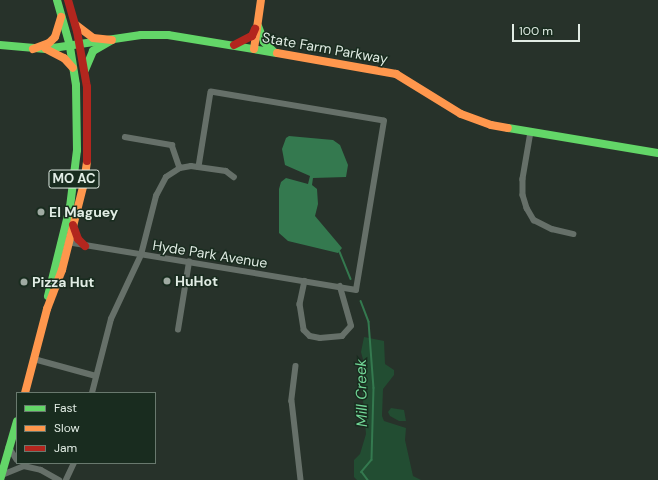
<!DOCTYPE html>
<html>
<head>
<meta charset="utf-8">
<style>
	body { margin:0 }
	#map { position:relative; width:658px; height:480px; overflow:hidden; background:#27322a; font-family:"DM Sans",sans-serif }
	div>[style] { position:absolute }
	[style*='--x'] { left:calc(var(--x)*1px); top:calc(var(--y)*1px); width:calc(var(--w)*1px); rotate:calc(var(--a)*1deg) }
	.green>* { inset:0; background:#224d32 }
	.water>* { inset:0; background:#34794f }
	.stream>* { height:1.5px; margin:-0.75px; padding:0 0.75px; transform-origin:0.75px; border-radius:0.75px; background:#34794f }
	.street>* { height:5.5px; margin:-2.75px; padding:0 2.75px; transform-origin:2.75px; border-radius:2.75px; background:#667069 }
	.fast>* { height:8px; margin:-4px; padding:0 4px; transform-origin:4px; border-radius:4px; background:#63d668 }
	.slow>* { height:8px; margin:-4px; padding:0 4px; transform-origin:4px; border-radius:4px; background:#ff974d }
	.jam>* { height:8px; margin:-4px; padding:0 4px; transform-origin:4px; border-radius:4px; background:#b3261e }
	.dots>* { width:11px; height:11px; translate:-50% -50%; box-sizing:border-box; border:2px solid #192c1f; border-radius:50% }
	span { translate:-50% -50%; white-space:nowrap; text-align:center; line-height:1.15; -webkit-text-stroke:3px #192c1f; paint-order:stroke }
	.shield-label span { padding:1px 3px; background:#192c1f; border:1px solid; border-radius:3px; -webkit-text-stroke-width:0 }
	.shield-label { font-size:13px; color:#e1ece4; font-weight:700 }
	.street-label { font-size:14px; color:#e1ece4 }
	.poi-label { font-size:14px; color:#e1ece4; font-weight:700 }
	.left { translate:0 -50%; text-align:left }
	.water-label { font-size:15px; color:#72d898; font-style:italic }
	.legend { position:absolute; left:16px; top:392px; width:140px; height:72px; box-sizing:border-box; background:#192c1f; border:1px solid #69796e; margin:0; padding:5px 7px; list-style:none; font-size:12px; color:#e1ece4 }
	.legend li { display:flex; align-items:center; gap:8px; height:20px }
	.legend b { width:20px; border:1px solid #69796e }
	.scale { position:absolute; left:512px; top:24px; width:68px; height:18px; box-sizing:border-box; border:2px solid #e1ece4; border-top:0; padding-left:5px; font-size:12px; line-height:14px; white-space:nowrap; color:#e1ece4; -webkit-text-stroke:3px #192c1f; paint-order:stroke }
</style>
</head>
<body>
<div id="map">
	<div class="green">
		<i style="clip-path:polygon(364px 337px,384px 341px,385px 364px,394px 370px,394px 375px,383px 389px,382px 416px,384px 421px,406px 428px,405px 440px,413px 476px,421px 480px,357px 480px,354px 477px,354px 460px,360px 454px,366px 434px,362px 389px,365px 367px,361px 352px)"></i>
		<i style="clip-path:polygon(391px 408px,404px 410px,406px 421px,399px 421px,390px 416px,388px 412px)"></i>
	</div>
	<div class="water">
		<i style="clip-path:polygon(289px 136px,333px 140px,340px 145px,348px 165px,346px 177px,313px 178px,312px 185px,317px 189px,318px 204px,315px 216px,342px 248px,338px 253px,288px 241px,279px 233px,279px 189px,281px 182px,286px 178px,308px 184px,310px 176px,285px 165px,282px 149px,286px 138px)"></i>
	</div>
	<div class="stream">
		<i style="--x:340;--y:252;--w:29;--a:68"></i>
		<i style="--x:361;--y:301;--w:22;--a:69"></i>
		<i style="--x:369;--y:322;--w:66;--a:85.7"></i>
		<i style="--x:374;--y:388;--w:72;--a:91.6"></i>
		<i style="--x:372;--y:460;--w:16;--a:130"></i>
		<i style="--x:362;--y:472;--w:10;--a:53"></i>
	</div>
	<div class="street">
		<i style="--x:531;--y:132;--w:48;--a:99.7"></i>
		<i style="--x:523;--y:179;--w:16;--a:90"></i>
		<i style="--x:523;--y:195;--w:14;--a:73"></i>
		<i style="--x:527;--y:208;--w:14;--a:60"></i>
		<i style="--x:534;--y:220;--w:20;--a:27"></i>
		<i style="--x:552;--y:229;--w:22;--a:13"></i>
		<i style="--x:125;--y:137;--w:48;--a:9.7"></i>
		<i style="--x:172;--y:145;--w:24;--a:71"></i>
		<i style="--x:67;--y:242;--w:293;--a:9.4"></i>
		<i style="--x:356;--y:290;--w:171;--a:-80.6"></i>
		<i style="--x:384;--y:121;--w:175;--a:-170.5"></i>
		<i style="--x:211;--y:92;--w:76;--a:99.1"></i>
		<i style="--x:305;--y:281;--w:24;--a:102"></i>
		<i style="--x:300;--y:304;--w:26;--a:81"></i>
		<i style="--x:304;--y:330;--w:8;--a:45"></i>
		<i style="--x:310;--y:336;--w:10;--a:11"></i>
		<i style="--x:320;--y:338;--w:22;--a:-5"></i>
		<i style="--x:342;--y:336;--w:13;--a:-48"></i>
		<i style="--x:351;--y:326;--w:41;--a:-105.8"></i>
		<i style="--x:178;--y:330;--w:69;--a:-80.8"></i>
		<i style="--x:34;--y:359;--w:64;--a:15.3"></i>
		<i style="--x:296;--y:366;--w:35;--a:97"></i>
		<i style="--x:292;--y:401;--w:80;--a:83.5"></i>
		<i style="--x:92;--y:393;--w:76;--a:-75.6"></i>
		<i style="--x:111;--y:319;--w:71;--a:-64.9"></i>
		<i style="--x:141;--y:255;--w:61;--a:-75.7"></i>
		<i style="--x:156;--y:196;--w:21;--a:-62"></i>
		<i style="--x:166;--y:177;--w:17;--a:-33"></i>
		<i style="--x:180;--y:168;--w:11;--a:-10"></i>
		<i style="--x:191;--y:166;--w:35;--a:8"></i>
		<i style="--x:226;--y:171;--w:10;--a:37"></i>
		<i style="--x:9;--y:447;--w:15;--a:58"></i>
		<i style="--x:2;--y:475;--w:24;--a:-22"></i>
		<i style="--x:24;--y:466;--w:17;--a:13"></i>
		<i style="--x:41;--y:470;--w:21;--a:29"></i>
		<i style="--x:66;--y:480;--w:19;--a:-65"></i>
	</div>
	<div class="fast">
		<i style="--x:258;--y:26;--w:17;--a:69"></i>
		<i style="--x:264;--y:42;--w:14;--a:45"></i>
		<i style="--x:0;--y:45;--w:46;--a:5"></i>
		<i style="--x:46;--y:49;--w:96;--a:-8.4"></i>
		<i style="--x:141;--y:35;--w:27;--a:0"></i>
		<i style="--x:168;--y:35;--w:110;--a:9.4"></i>
		<i style="--x:85;--y:70;--w:21;--a:-67"></i>
		<i style="--x:93;--y:51;--w:22;--a:-30"></i>
		<i style="--x:508;--y:128;--w:152;--a:9.5"></i>
		<i style="--x:48;--y:296;--w:92;--a:-76.1"></i>
		<i style="--x:70;--y:207;--w:57;--a:-83"></i>
		<i style="--x:77;--y:150;--w:65;--a:-90.9"></i>
		<i style="--x:76;--y:85;--w:39;--a:-99"></i>
		<i style="--x:70;--y:46;--w:48;--a:-105.8"></i>
		<i style="--x:0;--y:480;--w:61;--a:-73.9"></i>
	</div>
	<div class="slow">
		<i style="--x:76;--y:25;--w:21;--a:37"></i>
		<i style="--x:93;--y:38;--w:19;--a:6"></i>
		<i style="--x:33;--y:49;--w:17;--a:-21"></i>
		<i style="--x:49;--y:43;--w:8;--a:-45"></i>
		<i style="--x:55;--y:37;--w:21;--a:-73"></i>
		<i style="--x:46;--y:49;--w:20;--a:27"></i>
		<i style="--x:64;--y:58;--w:13;--a:48"></i>
		<i style="--x:254;--y:49;--w:49;--a:-81.9"></i>
		<i style="--x:277;--y:53;--w:121;--a:10"></i>
		<i style="--x:396;--y:74;--w:76;--a:31.6"></i>
		<i style="--x:461;--y:114;--w:32;--a:20"></i>
		<i style="--x:491;--y:125;--w:17;--a:10"></i>
		<i style="--x:25;--y:393;--w:87;--a:-75.3"></i>
		<i style="--x:47;--y:309;--w:42;--a:-69"></i>
		<i style="--x:62;--y:270;--w:90;--a:-75.8"></i>
		<i style="--x:84;--y:183;--w:22;--a:-82"></i>
	</div>
	<div class="jam">
		<i style="--x:68;--y:0;--w:32;--a:74"></i>
		<i style="--x:77;--y:31;--w:57;--a:79.9"></i>
		<i style="--x:87;--y:87;--w:74;--a:90"></i>
		<i style="--x:234;--y:45;--w:20;--a:-27"></i>
		<i style="--x:252;--y:36;--w:8;--a:-67"></i>
		<i style="--x:73;--y:225;--w:15;--a:70"></i>
		<i style="--x:78;--y:239;--w:10;--a:45"></i>
	</div>
	<div class="dots">
		<i style="left:41px;top:212px;background:#a0aba3"></i>
		<i style="left:167px;top:281px;background:#a0aba3"></i>
		<i style="left:24px;top:282px;background:#a0aba3"></i>
	</div>
	<div class="shield-label">
		<span style="left:74px;top:179px">MO AC</span>
	</div>
	<div class="street-label">
		<span style="left:325px;top:48px;rotate:10deg">State Farm Parkway</span>
		<span style="left:210px;top:254px;rotate:9deg">Hyde Park Avenue</span>
	</div>
	<div class="poi-label">
		<span class="left" style="left:49px;top:212px">El Maguey</span>
		<span class="left" style="left:175px;top:281px">HuHot</span>
		<span class="left" style="left:32px;top:282px">Pizza Hut</span>
	</div>
	<div class="water-label">
		<span style="left:362px;top:393px;rotate:-91deg">Mill Creek</span>
	</div>
	<ul class="legend">
	<li><b style="height:5px;background:#63d668"></b>Fast</li>
	<li><b style="height:5px;background:#ff974d"></b>Slow</li>
	<li><b style="height:5px;background:#b3261e"></b>Jam</li>
	</ul>
	<div class="scale">100 m</div>
</div>
</body>
</html>
